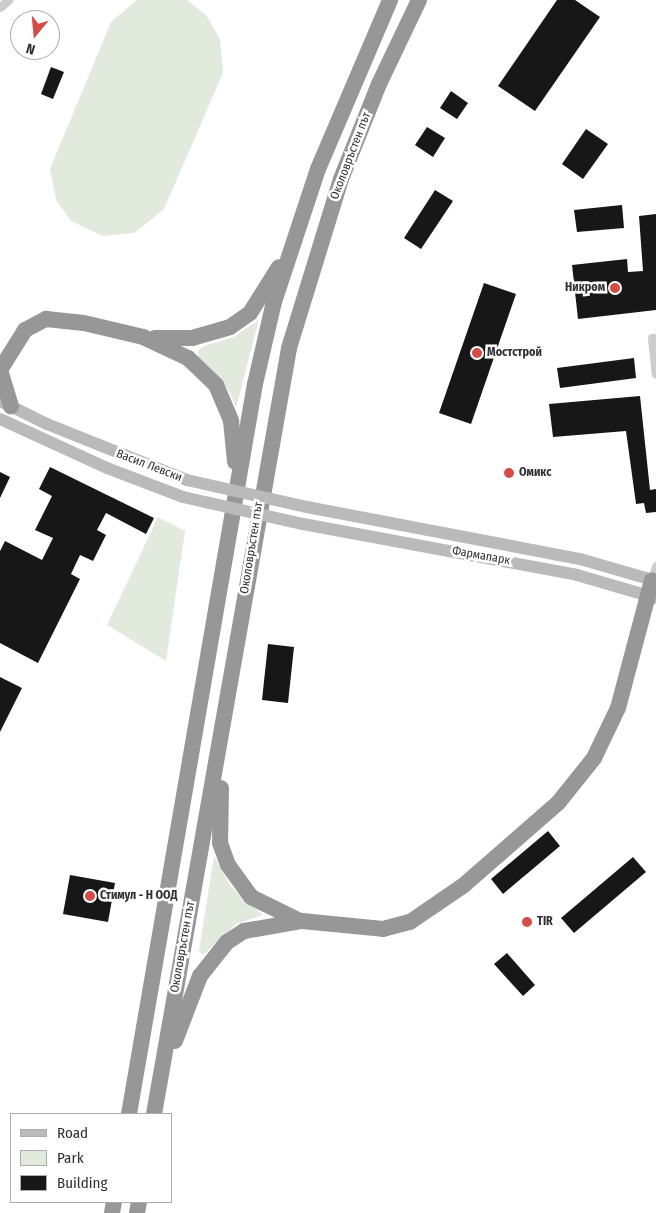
<!DOCTYPE html>
<html>
<head>
<meta charset="utf-8">
<style>
	body { margin:0 }
	#map { position:relative; width:656px; height:1213px; overflow:hidden; background:#fff; font-family:"Fira Sans Condensed",sans-serif }
	div>[style] { position:absolute }
	[style*='--x'] { left:calc(var(--x)*1px); top:calc(var(--y)*1px); width:calc(var(--w)*1px); rotate:calc(var(--a)*1deg) }
	.green>* { inset:0; background:#e2e9dd }
	.building>* { inset:0; background:#171717 }
	.street>* { height:9px; margin:-4.5px; padding:0 4.5px; transform-origin:4.5px; border-radius:4.5px; background:#cdcdcd }
	.secondary>* { height:12px; margin:-6px; padding:0 6px; transform-origin:6px; border-radius:6px; background:#bababa }
	.highway>* { height:16px; margin:-8px; padding:0 8px; transform-origin:8px; border-radius:8px; background:#979797 }
	.secondary-bridge>* { height:12px; margin:-6px; padding:0 6px; transform-origin:6px; border-radius:6px; background:#bababa }
	.dots>* { width:14px; height:14px; translate:-50% -50%; box-sizing:border-box; border:2px solid #fff; border-radius:50% }
	span { translate:-50% -50%; white-space:nowrap; text-align:center; line-height:1.15; -webkit-text-stroke:5px #fff; paint-order:stroke }
	.street-label { font-size:12px; color:#303030 }
	.poi-label { font-size:12px; color:#303030; font-weight:700 }
	.right { translate:-100% -50%; text-align:right }
	.left { translate:0 -50%; text-align:left }
	.legend { position:absolute; left:10px; top:1113px; width:162px; height:90px; box-sizing:border-box; background:#fff; border:1px solid #acacac; margin:0; padding:6px 9px; list-style:none; font-size:15px; color:#303030 }
	.legend li { display:flex; align-items:center; gap:10px; height:25px }
	.legend b { width:25px; border:1px solid #acacac }
	.north { position:absolute; left:10px; top:10px; width:50px; height:50px; box-sizing:border-box; background:#fff; border:1px solid #acacac; border-radius:50%; rotate:197deg; font-size:14px; font-weight:700; line-height:20px; text-align:center; color:#303030 }
	.north::after { content:''; display:block; margin:auto; width:18px; height:22px; background:#d54b45; clip-path:polygon(50% 0,100% 100%,50% 72%,0 100%) }
</style>
</head>
<body>
<div id="map">
	<div class="green">
		<i style="clip-path:polygon(137px 0,187px 0,206px 15px,220px 39px,223px 73px,164px 209px,134px 233px,103px 236px,71px 221px,56px 200px,50px 169px,111px 22px)"></i>
		<i style="clip-path:polygon(258px 320px,258px 323px,236px 408px,229px 391px,198px 357px,198px 351px,204px 346px,234px 337px)"></i>
		<i style="clip-path:polygon(158px 517px,185px 531px,166px 661px,107px 625px)"></i>
		<i style="clip-path:polygon(214px 856px,231px 887px,263px 915px,236px 924px,203px 955px,199px 951px)"></i>
	</div>
	<div class="building">
		<i style="clip-path:polygon(557px 0,575px 0,600px 17px,535px 111px,498px 86px)"></i>
		<i style="clip-path:polygon(51px 67px,64px 72px,53px 99px,41px 94px)"></i>
		<i style="clip-path:polygon(451px 91px,468px 103px,457px 119px,440px 108px)"></i>
		<i style="clip-path:polygon(427px 127px,445px 138px,433px 157px,415px 145px)"></i>
		<i style="clip-path:polygon(586px 129px,608px 144px,583px 179px,562px 164px)"></i>
		<i style="clip-path:polygon(435px 190px,453px 201px,421px 249px,404px 238px)"></i>
		<i style="clip-path:polygon(622px 205px,624px 228px,577px 232px,574px 210px)"></i>
		<i style="clip-path:polygon(656px 214px,656px 310px,578px 319px,572px 265px,627px 259px,628px 272px,643px 271px,639px 216px)"></i>
		<i style="clip-path:polygon(484px 283px,516px 294px,471px 424px,439px 413px)"></i>
		<i style="clip-path:polygon(634px 358px,636px 378px,560px 388px,557px 368px)"></i>
		<i style="clip-path:polygon(640px 396px,650px 490px,656px 489px,656px 512px,646px 513px,644px 503px,636px 504px,626px 431px,553px 437px,549px 404px)"></i>
		<i style="clip-path:polygon(50px 467px,154px 518px,146px 534px,106px 513px,97px 530px,106px 535px,93px 561px,80px 555px,71px 574px,80px 579px,38px 663px,0 643px,0 551px,5px 541px,42px 560px,53px 538px,35px 530px,52px 496px,39px 489px)"></i>
		<i style="clip-path:polygon(0 472px,10px 477px,0 498px)"></i>
		<i style="clip-path:polygon(268px 644px,294px 647px,288px 703px,262px 700px)"></i>
		<i style="clip-path:polygon(0 677px,22px 688px,0 732px)"></i>
		<i style="clip-path:polygon(548px 831px,560px 846px,503px 894px,491px 879px)"></i>
		<i style="clip-path:polygon(633px 857px,646px 872px,574px 933px,561px 918px)"></i>
		<i style="clip-path:polygon(70px 875px,115px 883px,108px 922px,63px 914px)"></i>
		<i style="clip-path:polygon(507px 953px,535px 985px,523px 996px,494px 964px)"></i>
	</div>
	<div class="street">
		<i style="--x:0;--y:7;--w:11;--a:-41"></i>
		<i style="--x:656;--y:338;--w:4;--a:180"></i>
		<i style="--x:652;--y:338;--w:36;--a:84"></i>
		<i style="--x:652;--y:580;--w:15;--a:-74"></i>
	</div>
	<div class="secondary">
		<i style="--x:0;--y:401;--w:52;--a:26.1"></i>
		<i style="--x:47;--y:424;--w:151;--a:21.8"></i>
		<i style="--x:0;--y:419;--w:118;--a:24.6"></i>
		<i style="--x:107;--y:468;--w:81;--a:20.9"></i>
		<i style="--x:307;--y:507;--w:278;--a:10.8"></i>
		<i style="--x:580;--y:559;--w:79;--a:16.1"></i>
		<i style="--x:303;--y:524;--w:279;--a:10.5"></i>
		<i style="--x:577;--y:575;--w:82;--a:16.2"></i>
	</div>
	<div class="highway">
		<i style="--x:155;--y:338;--w:37;--a:0"></i>
		<i style="--x:192;--y:338;--w:40;--a:-16"></i>
		<i style="--x:230;--y:327;--w:24;--a:-35"></i>
		<i style="--x:250;--y:313;--w:54;--a:-57.8"></i>
		<i style="--x:0;--y:370;--w:47;--a:-58"></i>
		<i style="--x:25;--y:330;--w:24;--a:-28"></i>
		<i style="--x:46;--y:319;--w:38;--a:6"></i>
		<i style="--x:84;--y:323;--w:61;--a:13.3"></i>
		<i style="--x:143;--y:337;--w:50;--a:25"></i>
		<i style="--x:188;--y:358;--w:39;--a:44"></i>
		<i style="--x:216;--y:385;--w:39;--a:67"></i>
		<i style="--x:231;--y:421;--w:41;--a:84.4"></i>
		<i style="--x:0;--y:370;--w:38;--a:73"></i>
		<i style="--x:221;--y:788;--w:55;--a:91"></i>
		<i style="--x:220;--y:843;--w:23;--a:70"></i>
		<i style="--x:228;--y:865;--w:39;--a:54"></i>
		<i style="--x:251;--y:897;--w:52;--a:26.1"></i>
		<i style="--x:175;--y:1041;--w:70;--a:-69"></i>
		<i style="--x:200;--y:976;--w:43;--a:-51.5"></i>
		<i style="--x:227;--y:942;--w:20;--a:-33"></i>
		<i style="--x:244;--y:931;--w:59;--a:-9.8"></i>
		<i style="--x:302;--y:921;--w:81;--a:5.6"></i>
		<i style="--x:383;--y:929;--w:28;--a:-15"></i>
		<i style="--x:410;--y:922;--w:65;--a:-34.4"></i>
		<i style="--x:464;--y:885;--w:125;--a:-41.1"></i>
		<i style="--x:558;--y:803;--w:58;--a:-51.3"></i>
		<i style="--x:594;--y:758;--w:55;--a:-64.4"></i>
		<i style="--x:618;--y:708;--w:132;--a:-75.1"></i>
		<i style="--x:129;--y:1114;--w:741;--a:-80.21"></i>
		<i style="--x:255;--y:384;--w:84;--a:-77"></i>
		<i style="--x:274;--y:302;--w:140;--a:-71.7"></i>
		<i style="--x:318;--y:169;--w:184;--a:-66.9"></i>
		<i style="--x:154;--y:1114;--w:778;--a:-80"></i>
		<i style="--x:289;--y:348;--w:177;--a:-72.9"></i>
		<i style="--x:341;--y:179;--w:102;--a:-68.2"></i>
		<i style="--x:379;--y:84;--w:93;--a:-64.5"></i>
		<i style="--x:112;--y:1213;--w:11;--a:-80"></i>
		<i style="--x:137;--y:1213;--w:11;--a:-80"></i>
	</div>
	<div class="secondary-bridge">
		<i style="--x:187;--y:480;--w:123;--a:12.7"></i>
		<i style="--x:183;--y:497;--w:123;--a:12.7"></i>
	</div>
	<div class="dots">
		<i style="left:615px;top:288px;background:#d54b45"></i>
		<i style="left:477px;top:353px;background:#d54b45"></i>
		<i style="left:509px;top:473px;background:#d54b45"></i>
		<i style="left:90px;top:896px;background:#d54b45"></i>
		<i style="left:527px;top:922px;background:#d54b45"></i>
	</div>
	<div class="street-label">
		<span style="left:351px;top:156px;rotate:-69deg">Околовръстен път</span>
		<span style="left:149px;top:466px;rotate:21deg">Васил Левски</span>
		<span style="left:252px;top:548px;rotate:-81deg">Околовръстен път</span>
		<span style="left:481px;top:556px;rotate:10deg">Фармапарк</span>
		<span style="left:183px;top:947px;rotate:-80deg">Околовръстен път</span>
	</div>
	<div class="poi-label">
		<span class="right" style="left:605px;top:288px">Никром</span>
		<span class="left" style="left:487px;top:353px">Мостстрой</span>
		<span class="left" style="left:519px;top:473px">Омикс</span>
		<span class="left" style="left:100px;top:896px">Стимул - Н ООД</span>
		<span class="left" style="left:537px;top:922px">TIR</span>
	</div>
	<ul class="legend">
	<li><b style="height:6px;background:#bababa"></b>Road</li>
	<li><b style="height:14px;background:#e2e9dd"></b>Park</li>
	<li><b style="height:14px;background:#171717"></b>Building</li>
	</ul>
	<div class="north">N</div>
</div>
</body>
</html>
